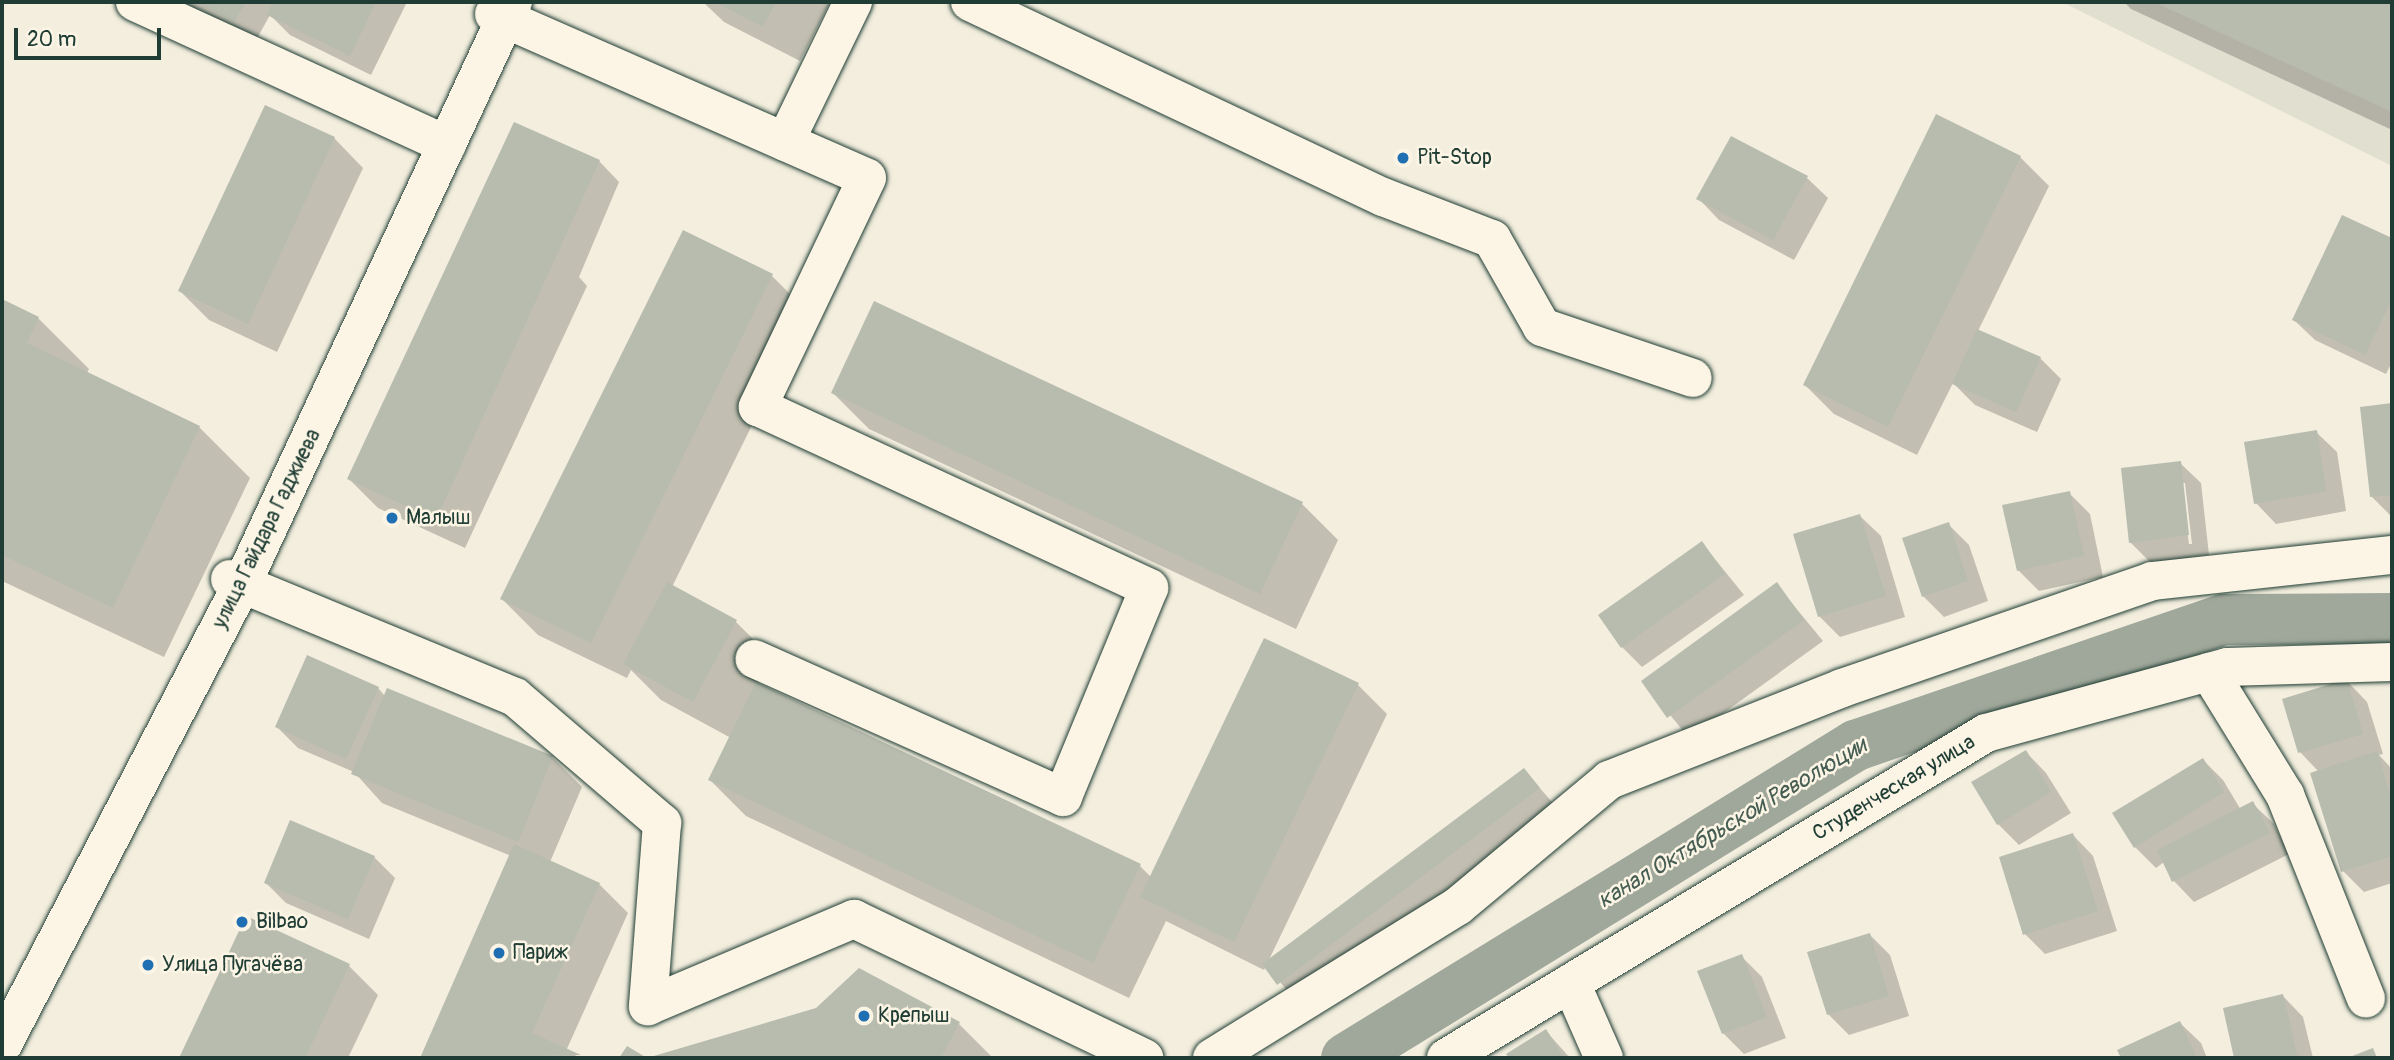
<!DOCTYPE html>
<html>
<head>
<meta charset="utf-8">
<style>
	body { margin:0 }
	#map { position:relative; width:2394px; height:1060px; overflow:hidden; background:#f3eede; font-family:Pangolin,sans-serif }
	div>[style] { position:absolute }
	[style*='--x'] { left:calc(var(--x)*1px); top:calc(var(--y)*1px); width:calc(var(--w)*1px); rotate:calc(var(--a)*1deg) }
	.built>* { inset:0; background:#e1dfd0 }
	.shadow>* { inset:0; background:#0003 }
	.canal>* { height:51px; margin:-25.5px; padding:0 25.5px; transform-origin:25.5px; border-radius:25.5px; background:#a0a89b }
	.building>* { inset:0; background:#b8bcae }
	.roads { filter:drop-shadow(0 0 2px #1f3d34) drop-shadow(0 0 2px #1f3d34) }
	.minor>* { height:38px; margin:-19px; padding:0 19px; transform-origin:19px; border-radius:19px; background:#fcf5e5 }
	.major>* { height:38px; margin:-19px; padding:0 19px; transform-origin:19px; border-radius:19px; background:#fcf5e5 }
	.dots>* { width:19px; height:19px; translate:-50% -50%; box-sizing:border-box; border:4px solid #fcf5e5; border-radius:50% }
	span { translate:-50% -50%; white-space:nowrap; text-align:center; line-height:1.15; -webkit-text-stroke:5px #fcf5e5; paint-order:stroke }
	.poi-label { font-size:21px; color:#1f3d34 }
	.left { translate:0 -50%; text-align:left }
	.street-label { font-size:21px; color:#1f3d34 }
	.water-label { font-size:23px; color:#465d53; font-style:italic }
	.frame { position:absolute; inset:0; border:4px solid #1f3d34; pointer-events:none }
	.scale { position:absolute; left:14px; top:28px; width:147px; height:32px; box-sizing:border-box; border:4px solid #1f3d34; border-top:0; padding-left:9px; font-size:21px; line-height:24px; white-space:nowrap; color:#1f3d34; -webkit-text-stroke:5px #fcf5e5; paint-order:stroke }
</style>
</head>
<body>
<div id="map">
	<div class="built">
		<i style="clip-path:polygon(2062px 2px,2392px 2px,2392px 166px)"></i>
	</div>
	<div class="shadow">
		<i style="clip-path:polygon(181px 2px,407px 2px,371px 75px,290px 35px,270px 15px,255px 42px)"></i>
		<i style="clip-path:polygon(703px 2px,830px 2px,800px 61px,724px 22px)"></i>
		<i style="clip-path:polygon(2124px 2px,2392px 2px,2392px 130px,2131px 9px)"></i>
		<i style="clip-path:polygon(334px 138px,363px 168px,277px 352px,209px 320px,180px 291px)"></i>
		<i style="clip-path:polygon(2020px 157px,2049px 186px,1978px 331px,2040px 358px,2061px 379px,2037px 432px,1975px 405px,1953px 383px,1917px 455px,1834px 414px,1805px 385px)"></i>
		<i style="clip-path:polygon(599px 161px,619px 182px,579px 277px,587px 286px,465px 548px,378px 508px,349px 479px)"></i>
		<i style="clip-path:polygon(1807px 178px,1828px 198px,1794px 260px,1719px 220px,1699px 199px)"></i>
		<i style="clip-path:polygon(2343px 217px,2392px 240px,2392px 362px,2386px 374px,2315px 340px,2294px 320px)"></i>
		<i style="clip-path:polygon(684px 232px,772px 276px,808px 312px,672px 587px,736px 622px,772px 658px,757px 685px,1140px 866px,1151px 877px,1358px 685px,1387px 714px,1268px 962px,1524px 770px,1559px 810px,1299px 1004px,1266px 966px,1264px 970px,1166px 921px,1129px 998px,746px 816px,710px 780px,731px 738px,661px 700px,631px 670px,627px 678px,538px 635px,502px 599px)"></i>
		<i style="clip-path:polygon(2px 301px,38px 318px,89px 369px,87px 373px,199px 427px,250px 478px,164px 657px,2px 581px)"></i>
		<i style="clip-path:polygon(875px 304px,1302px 504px,1338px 540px,1296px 629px,869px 429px,833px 393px)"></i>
		<i style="clip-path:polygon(2392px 405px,2392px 517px,2371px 496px,2362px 409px)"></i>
		<i style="clip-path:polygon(2316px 432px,2337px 452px,2346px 511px,2276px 524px,2256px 503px)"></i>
		<i style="clip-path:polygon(evenodd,2180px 463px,2201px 483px,2209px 555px,2151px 563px,2130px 542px,2180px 463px,2181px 483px,2185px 483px,2192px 544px,2189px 544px,2181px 483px)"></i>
		<i style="clip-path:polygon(2069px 493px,2090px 514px,2103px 577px,2039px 591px,2018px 570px)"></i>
		<i style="clip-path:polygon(1860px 516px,1881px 536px,1905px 617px,1840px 637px,1820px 617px,1795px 535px)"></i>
		<i style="clip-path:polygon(1948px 524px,1969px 545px,1988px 601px,1944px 617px,1923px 596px)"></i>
		<i style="clip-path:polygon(1702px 543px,1744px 595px,1642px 667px,1622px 647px)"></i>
		<i style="clip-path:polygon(1777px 585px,1823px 641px,1689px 738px,1643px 682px)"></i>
		<i style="clip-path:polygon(2347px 681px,2367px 702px,2383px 754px,2379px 755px,2392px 769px,2392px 883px,2364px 892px,2343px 871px,2319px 772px,2300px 752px)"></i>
		<i style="clip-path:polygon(378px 688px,385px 696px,388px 690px,553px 758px,582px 787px,550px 862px,599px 884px,628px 913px,566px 1051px,581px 1058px,422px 1058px,511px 856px,382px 803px,354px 772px,298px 748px,277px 727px)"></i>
		<i style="clip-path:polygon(2026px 752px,2046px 773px,2071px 813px,2019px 845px,1998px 824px)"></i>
		<i style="clip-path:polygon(2203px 760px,2223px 780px,2241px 810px,2253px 804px,2274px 824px,2289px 854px,2194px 902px,2174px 881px,2164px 862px,2156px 868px,2135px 847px)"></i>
		<i style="clip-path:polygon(2073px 835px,2093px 856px,2117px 931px,2045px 954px,2025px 934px)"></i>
		<i style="clip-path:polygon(374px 857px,395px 878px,369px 939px,286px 903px,266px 883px)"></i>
		<i style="clip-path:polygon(247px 918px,349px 966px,378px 995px,348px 1058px,181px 1058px)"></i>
		<i style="clip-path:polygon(1870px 935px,1890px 955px,1909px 1016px,1849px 1035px,1828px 1014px)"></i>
		<i style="clip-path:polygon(1741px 956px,1762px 977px,1786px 1038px,1744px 1054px,1723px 1033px)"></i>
		<i style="clip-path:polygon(2283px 996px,2303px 1017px,2313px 1058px,2235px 1058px,2225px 1009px)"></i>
		<i style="clip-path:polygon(817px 1010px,959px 1024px,993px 1058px,651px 1058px)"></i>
		<i style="clip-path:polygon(2180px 1023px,2201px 1043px,2207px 1058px,2123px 1058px,2120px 1051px)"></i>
		<i style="clip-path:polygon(1546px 1031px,1570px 1058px,1511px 1058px,1508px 1055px)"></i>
	</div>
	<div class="canal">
		<i style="--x:1346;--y:1058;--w:598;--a:-31.59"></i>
		<i style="--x:1855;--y:745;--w:390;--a:-18.9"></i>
		<i style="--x:2224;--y:619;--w:168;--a:-0.3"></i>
	</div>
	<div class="building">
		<i style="clip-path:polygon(196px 2px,246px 2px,234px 22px)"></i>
		<i style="clip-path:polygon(273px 2px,376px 2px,350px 56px,267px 15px)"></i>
		<i style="clip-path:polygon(715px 2px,776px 2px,763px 27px)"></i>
		<i style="clip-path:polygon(2154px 2px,2392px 2px,2392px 112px)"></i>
		<i style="clip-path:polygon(265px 105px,335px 137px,248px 324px,178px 291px)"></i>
		<i style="clip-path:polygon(1936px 114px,2021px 156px,1888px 427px,1803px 385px)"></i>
		<i style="clip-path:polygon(514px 122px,600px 160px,436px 520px,347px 479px)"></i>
		<i style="clip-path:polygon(1731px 136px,1808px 176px,1773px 240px,1696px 199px)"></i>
		<i style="clip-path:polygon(2342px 215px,2392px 238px,2392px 299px,2365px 355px,2292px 320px)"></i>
		<i style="clip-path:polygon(683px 230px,773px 274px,591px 643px,500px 599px)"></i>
		<i style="clip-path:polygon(2px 299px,39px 317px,27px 343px,200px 426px,113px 608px,2px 555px)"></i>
		<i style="clip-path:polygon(874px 301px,1303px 502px,1260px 594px,831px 393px)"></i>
		<i style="clip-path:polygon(1977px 329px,2041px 357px,2016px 412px,1952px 384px)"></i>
		<i style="clip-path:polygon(2392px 403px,2392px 495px,2370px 497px,2360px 407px)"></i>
		<i style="clip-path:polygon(2317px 430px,2326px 491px,2254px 504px,2244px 442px)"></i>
		<i style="clip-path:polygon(2181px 461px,2189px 535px,2129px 543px,2121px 468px)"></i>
		<i style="clip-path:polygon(2070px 491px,2084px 556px,2017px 571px,2002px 505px)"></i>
		<i style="clip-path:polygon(1860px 514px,1886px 596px,1818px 617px,1793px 534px)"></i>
		<i style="clip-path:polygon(1949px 522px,1968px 581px,1922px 597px,1902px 538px)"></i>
		<i style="clip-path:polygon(1702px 541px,1725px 574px,1621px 648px,1598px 615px)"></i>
		<i style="clip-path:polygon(667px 582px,737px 620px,693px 702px,623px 664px)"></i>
		<i style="clip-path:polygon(1777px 582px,1804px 620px,1667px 718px,1641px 681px)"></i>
		<i style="clip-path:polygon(1264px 638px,1359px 683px,1234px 942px,1140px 897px)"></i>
		<i style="clip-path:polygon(307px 655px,379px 687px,346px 759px,275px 727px)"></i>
		<i style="clip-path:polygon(2347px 679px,2363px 734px,2298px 753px,2282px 699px)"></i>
		<i style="clip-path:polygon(756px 682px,1141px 864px,1093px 963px,708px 780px)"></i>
		<i style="clip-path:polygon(387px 688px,553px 756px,518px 842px,351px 774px)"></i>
		<i style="clip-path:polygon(2026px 750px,2051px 792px,1997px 825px,1971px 782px)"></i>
		<i style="clip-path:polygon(2377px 751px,2392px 800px,2392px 856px,2341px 872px,2310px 773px)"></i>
		<i style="clip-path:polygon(2203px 758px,2224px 792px,2134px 848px,2112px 813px)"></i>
		<i style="clip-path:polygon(1524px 768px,1540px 788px,1277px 985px,1262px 964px)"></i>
		<i style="clip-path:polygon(2253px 801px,2270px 833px,2172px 882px,2157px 850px)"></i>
		<i style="clip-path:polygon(290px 820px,375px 856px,348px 919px,264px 883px)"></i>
		<i style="clip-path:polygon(2073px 833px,2098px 911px,2023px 935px,1999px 857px)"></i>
		<i style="clip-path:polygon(514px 844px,600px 883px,532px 1033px,581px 1055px,420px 1058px)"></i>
		<i style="clip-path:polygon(246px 916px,350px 964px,305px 1058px,179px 1058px)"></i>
		<i style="clip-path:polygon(1870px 933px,1889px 996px,1827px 1015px,1807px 952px)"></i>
		<i style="clip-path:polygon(1742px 954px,1767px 1017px,1722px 1034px,1697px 971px)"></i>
		<i style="clip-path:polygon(859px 968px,960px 1022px,941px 1058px,647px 1058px,816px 1008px)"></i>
		<i style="clip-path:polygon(2283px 994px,2298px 1058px,2234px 1058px,2223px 1008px)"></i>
		<i style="clip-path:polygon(2180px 1021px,2197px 1058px,2121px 1058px,2117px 1050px)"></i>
		<i style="clip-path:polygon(1546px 1029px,1564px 1058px,1509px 1058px,1506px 1054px)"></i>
		<i style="clip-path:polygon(627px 1046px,647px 1058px,619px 1058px)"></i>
		<i style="clip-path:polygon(2373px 1048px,2377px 1058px,2347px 1058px)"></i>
	</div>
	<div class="roads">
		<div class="minor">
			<i style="--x:135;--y:2;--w:343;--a:24.6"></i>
			<i style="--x:970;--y:2;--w:457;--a:25.3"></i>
			<i style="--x:1383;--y:197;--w:117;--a:21.1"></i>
			<i style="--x:1492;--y:239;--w:101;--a:60.4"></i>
			<i style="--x:1542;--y:327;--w:159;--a:18.7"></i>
			<i style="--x:494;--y:14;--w:407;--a:23.7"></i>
			<i style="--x:867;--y:178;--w:254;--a:115.5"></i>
			<i style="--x:758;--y:407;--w:431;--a:24.8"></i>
			<i style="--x:1149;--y:588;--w:226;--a:112.4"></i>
			<i style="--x:1063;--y:797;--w:338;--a:-155.9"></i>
			<i style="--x:785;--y:142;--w:156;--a:-64.1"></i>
			<i style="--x:230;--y:579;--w:308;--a:22.5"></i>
			<i style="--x:515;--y:697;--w:194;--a:40.6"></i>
			<i style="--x:662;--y:823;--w:184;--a:94.4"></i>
			<i style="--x:648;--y:1006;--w:224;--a:-22.9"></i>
			<i style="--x:854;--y:919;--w:322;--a:25.6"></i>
			<i style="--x:2209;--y:672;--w:145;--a:58.3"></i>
			<i style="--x:2285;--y:795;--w:219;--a:68.3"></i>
			<i style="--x:1571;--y:983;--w:82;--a:66.3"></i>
			<i style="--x:1212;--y:1058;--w:289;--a:-31.7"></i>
			<i style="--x:1458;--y:906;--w:197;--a:-39.8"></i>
			<i style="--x:1609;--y:780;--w:251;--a:-21.5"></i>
			<i style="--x:1842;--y:688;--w:328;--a:-19"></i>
			<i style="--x:2152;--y:581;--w:241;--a:-6.2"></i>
			<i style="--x:1446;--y:1058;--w:630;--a:-31.04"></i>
			<i style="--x:1986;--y:733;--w:250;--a:-15.3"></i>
			<i style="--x:2227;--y:667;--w:165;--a:-1.7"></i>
		</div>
		<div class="major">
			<i style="--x:2;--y:1046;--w:521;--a:-62.55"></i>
			<i style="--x:242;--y:584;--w:642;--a:-65.03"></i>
		</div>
	</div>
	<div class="dots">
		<i style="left:1403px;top:158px;background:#1f6fb2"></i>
		<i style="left:392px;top:518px;background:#1f6fb2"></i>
		<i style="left:242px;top:922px;background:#1f6fb2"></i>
		<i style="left:499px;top:953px;background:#1f6fb2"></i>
		<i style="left:148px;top:965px;background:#1f6fb2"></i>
		<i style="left:864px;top:1016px;background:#1f6fb2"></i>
	</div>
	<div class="poi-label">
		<span class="left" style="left:1417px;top:158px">Pit-Stop</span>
		<span class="left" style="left:406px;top:518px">Малыш</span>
		<span class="left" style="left:256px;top:922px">Bilbao</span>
		<span class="left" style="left:513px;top:953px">Париж</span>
		<span class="left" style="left:162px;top:965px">Улица Пугачёва</span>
		<span class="left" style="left:878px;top:1016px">Крепыш</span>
	</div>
	<div class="street-label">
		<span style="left:267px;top:529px;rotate:-64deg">улица Гайдара Гаджиева</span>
		<span style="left:1894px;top:788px;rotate:-31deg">Студенческая улица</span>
	</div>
	<div class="water-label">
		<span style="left:1732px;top:823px;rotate:-31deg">канал Октябрьской Революции</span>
	</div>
	<div class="frame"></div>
	<div class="scale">20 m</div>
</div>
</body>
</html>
